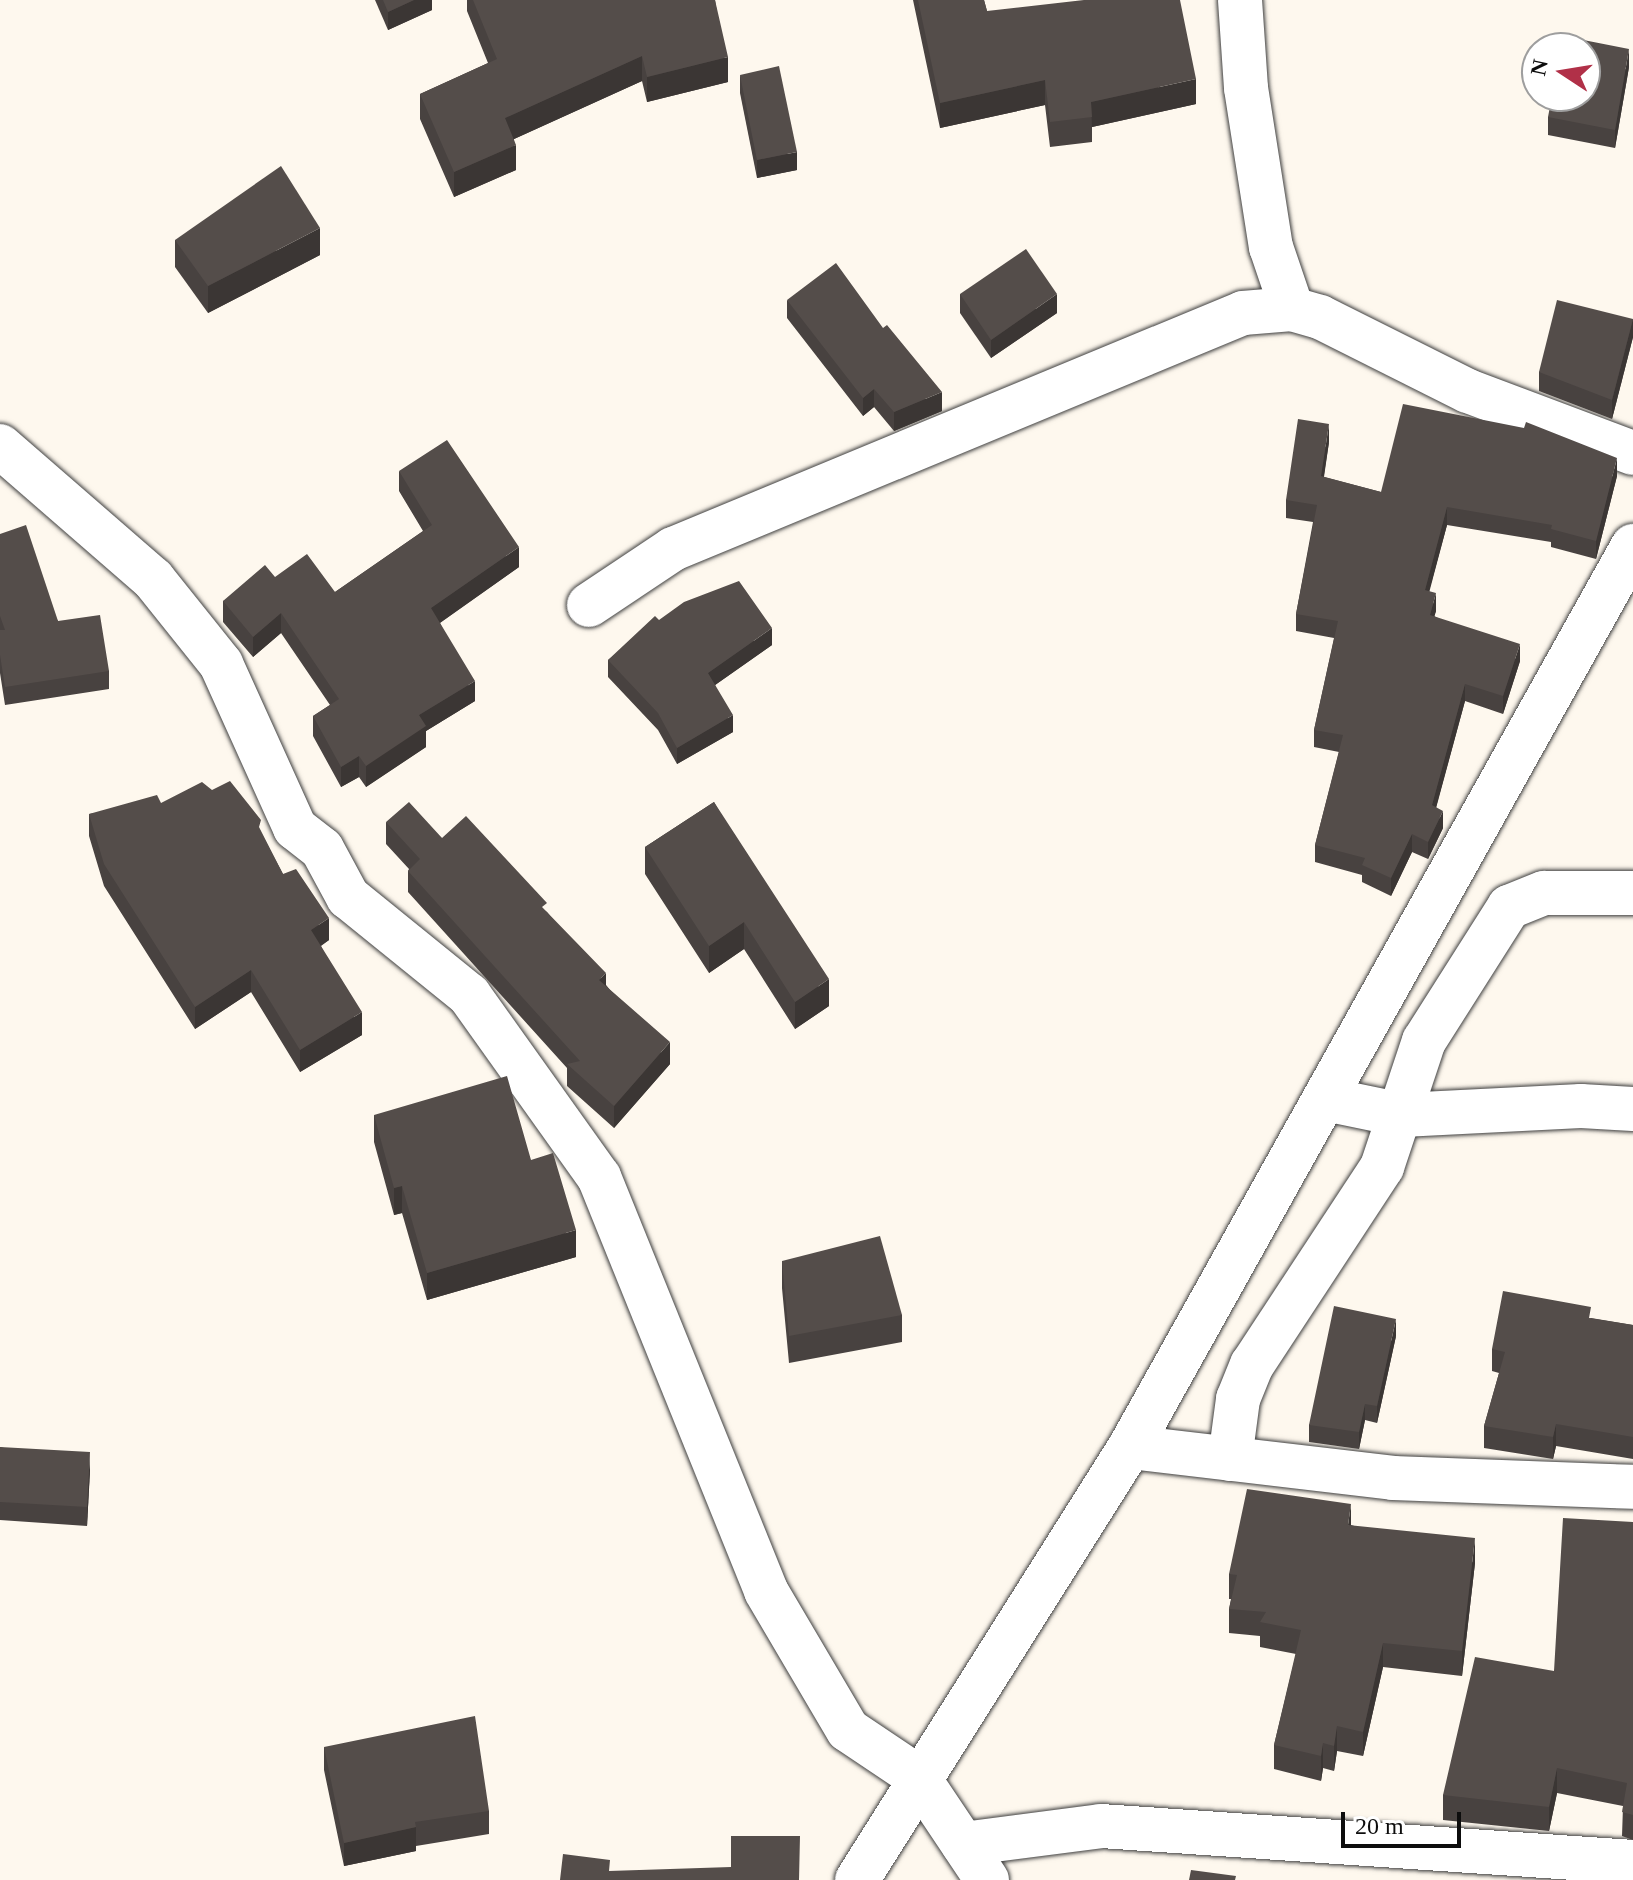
<!DOCTYPE html>
<html>
<head>
<meta charset="utf-8">
<style>
	body { margin:0 }
	#map { position:relative; width:1633px; height:1880px; overflow:hidden; background:#fef8ee; font-family:Georgia,serif }
	div>[style] { position:absolute }
	[style*='--x'] { left:calc(var(--x)*1px); top:calc(var(--y)*1px); width:calc(var(--w)*1px); rotate:calc(var(--a)*1deg) }
	.roads { filter:drop-shadow(0 0 2px #404040) drop-shadow(0 0 2px #404040) }
	.minor>* { height:44px; margin:-22px; padding:0 22px; transform-origin:22px; border-radius:22px; background:#fff }
	.wall>* { inset:0; background:#484240 }
	.shaded-wall>* { inset:0; background:#3b3634 }
	.building>* { inset:0; background:#544d4a }
	span { translate:-50% -50%; white-space:nowrap; text-align:center; line-height:1.15; -webkit-text-stroke:8px #fff; paint-order:stroke }
	.north { position:absolute; left:1521px; top:32px; width:80px; height:80px; box-sizing:border-box; background:#fff; border:2px solid #9e9e9e; border-radius:50%; rotate:282deg; font-size:22px; font-weight:700; line-height:32px; text-align:center; color:#0d0d0d }
	.north::after { content:''; display:block; margin:auto; width:28px; height:36px; background:#b13048; clip-path:polygon(50% 0,100% 100%,50% 72%,0 100%) }
	.scale { position:absolute; left:1341px; top:1812px; width:120px; height:36px; box-sizing:border-box; border:4px solid #0d0d0d; border-top:0; padding-left:10px; font-size:24px; line-height:28px; white-space:nowrap; color:#0d0d0d; -webkit-text-stroke:6px #fff; paint-order:stroke }
</style>
</head>
<body>
<div id="map">
	<div class="roads">
		<div class="minor">
			<i style="--x:1240;--y:0;--w:88;--a:86.1"></i>
			<i style="--x:1246;--y:88;--w:161;--a:81.1"></i>
			<i style="--x:1271;--y:247;--w:65;--a:71.3"></i>
			<i style="--x:0;--y:446;--w:203;--a:41"></i>
			<i style="--x:153;--y:579;--w:109;--a:51.3"></i>
			<i style="--x:221;--y:664;--w:180;--a:65.7"></i>
			<i style="--x:295;--y:828;--w:34;--a:38"></i>
			<i style="--x:322;--y:849;--w:55;--a:61.6"></i>
			<i style="--x:348;--y:897;--w:156;--a:39"></i>
			<i style="--x:469;--y:995;--w:224;--a:54.5"></i>
			<i style="--x:599;--y:1177;--w:446;--a:68"></i>
			<i style="--x:766;--y:1591;--w:161;--a:59.5"></i>
			<i style="--x:848;--y:1730;--w:84;--a:33.9"></i>
			<i style="--x:918;--y:1777;--w:124;--a:56.2"></i>
			<i style="--x:589;--y:605;--w:101;--a:-33.7"></i>
			<i style="--x:673;--y:549;--w:617;--a:-22.49"></i>
			<i style="--x:1243;--y:313;--w:49;--a:-4.7"></i>
			<i style="--x:1292;--y:309;--w:29;--a:16"></i>
			<i style="--x:1320;--y:317;--w:165;--a:26.6"></i>
			<i style="--x:1468;--y:391;--w:176;--a:20.6"></i>
			<i style="--x:1325;--y:1099;--w:79;--a:11.7"></i>
			<i style="--x:1402;--y:1115;--w:179;--a:-2.9"></i>
			<i style="--x:1581;--y:1106;--w:52;--a:3.3"></i>
			<i style="--x:1130;--y:1447;--w:265;--a:6.7"></i>
			<i style="--x:1393;--y:1478;--w:240;--a:2.1"></i>
			<i style="--x:1230;--y:1459;--w:61;--a:-82.4"></i>
			<i style="--x:1238;--y:1399;--w:37;--a:-68"></i>
			<i style="--x:1252;--y:1365;--w:237;--a:-56.7"></i>
			<i style="--x:1382;--y:1167;--w:133;--a:-71.6"></i>
			<i style="--x:1424;--y:1041;--w:159;--a:-57.6"></i>
			<i style="--x:1509;--y:907;--w:38;--a:-22"></i>
			<i style="--x:1544;--y:893;--w:89;--a:0"></i>
			<i style="--x:963;--y:1844;--w:139;--a:-7.4"></i>
			<i style="--x:1101;--y:1826;--w:533;--a:3.87"></i>
			<i style="--x:857;--y:1880;--w:512;--a:-57.77"></i>
			<i style="--x:1130;--y:1447;--w:1032;--a:-60.83"></i>
		</div>
	</div>
	<div class="wall">
		<i style="clip-path:polygon(375px 0,432px 0,432px 10px,388px 30px)"></i>
		<i style="clip-path:polygon(467px 0,715px 0,728px 82px,647px 102px,642px 81px,514px 139px,516px 170px,454px 197px,420px 119px,420px 94px,488px 63px,467px 11px)"></i>
		<i style="clip-path:polygon(913px 0,984px 0,987px 11px,1196px 104px,1092px 127px,1092px 142px,1050px 147px,1045px 105px,940px 128px)"></i>
		<i style="clip-path:polygon(1629px 67px,1615px 148px,1548px 135px,1548px 117px)"></i>
		<i style="clip-path:polygon(740px 75px,797px 170px,757px 178px,740px 93px)"></i>
		<i style="clip-path:polygon(175px 240px,320px 255px,208px 313px,175px 267px)"></i>
		<i style="clip-path:polygon(960px 294px,1057px 313px,991px 358px,960px 313px)"></i>
		<i style="clip-path:polygon(787px 300px,942px 411px,894px 431px,874px 407px,863px 416px,787px 318px)"></i>
		<i style="clip-path:polygon(1633px 319px,1633px 337px,1612px 419px,1539px 391px,1539px 372px)"></i>
		<i style="clip-path:polygon(1329px 442px,1324px 477px,1381px 492px,1617px 476px,1596px 559px,1551px 547px,1551px 542px,1447px 525px,1429px 591px,1436px 611px,1434px 616px,1520px 661px,1503px 714px,1465px 701px,1436px 807px,1443px 828px,1428px 859px,1412px 852px,1391px 896px,1362px 882px,1362px 875px,1315px 862px,1315px 845px,1339px 752px,1314px 747px,1314px 730px,1334px 638px,1296px 631px,1296px 614px,1313px 522px,1286px 518px,1286px 500px)"></i>
		<i style="clip-path:polygon(399px 471px,519px 567px,440px 623px,475px 701px,426px 731px,426px 747px,366px 787px,359px 777px,341px 787px,313px 736px,313px 716px,330px 705px,281px 633px,253px 657px,223px 622px,223px 601px,275px 577px,335px 592px,423px 531px,399px 491px)"></i>
		<i style="clip-path:polygon(0 534px,58px 621px,109px 671px,109px 689px,5px 705px,0 673px)"></i>
		<i style="clip-path:polygon(659px 620px,772px 645px,715px 685px,733px 732px,677px 764px,658px 730px,608px 677px,608px 660px)"></i>
		<i style="clip-path:polygon(714px 802px,829px 1006px,795px 1029px,744px 949px,709px 973px,645px 874px,645px 847px)"></i>
		<i style="clip-path:polygon(161px 803px,261px 833px,283px 874px,329px 940px,321px 946px,362px 1035px,300px 1072px,251px 992px,195px 1029px,104px 886px,89px 836px,89px 814px)"></i>
		<i style="clip-path:polygon(386px 822px,442px 838px,547px 912px,670px 1064px,614px 1128px,567px 1086px,567px 1068px,408px 892px,408px 871px,409px 869px,386px 844px)"></i>
		<i style="clip-path:polygon(374px 1115px,531px 1160px,576px 1257px,427px 1300px,402px 1213px,394px 1215px,374px 1142px)"></i>
		<i style="clip-path:polygon(782px 1261px,902px 1315px,902px 1342px,789px 1363px,782px 1288px)"></i>
		<i style="clip-path:polygon(1591px 1318px,1633px 1325px,1633px 1459px,1556px 1446px,1553px 1459px,1484px 1448px,1484px 1426px,1499px 1373px,1492px 1371px,1492px 1349px)"></i>
		<i style="clip-path:polygon(1396px 1336px,1377px 1423px,1365px 1420px,1359px 1449px,1309px 1442px,1309px 1425px)"></i>
		<i style="clip-path:polygon(0 1447px,90px 1470px,87px 1526px,0 1520px)"></i>
		<i style="clip-path:polygon(1633px 1522px,1633px 1840px,1622px 1836px,1623px 1806px,1557px 1793px,1549px 1831px,1443px 1820px,1443px 1795px,1554px 1671px)"></i>
		<i style="clip-path:polygon(1351px 1525px,1475px 1563px,1462px 1676px,1383px 1667px,1363px 1756px,1337px 1751px,1334px 1771px,1323px 1768px,1321px 1781px,1274px 1769px,1274px 1745px,1296px 1654px,1260px 1647px,1260px 1636px,1229px 1633px,1229px 1609px,1231px 1599px,1229px 1599px,1229px 1574px)"></i>
		<i style="clip-path:polygon(324px 1747px,489px 1811px,489px 1834px,416px 1846px,416px 1851px,344px 1866px,324px 1770px)"></i>
	</div>
	<div class="shaded-wall">
		<i style="clip-path:polygon(414px 0,432px 0,432px 10px,388px 30px,388px 12px)"></i>
		<i style="clip-path:polygon(1629px 49px,1629px 67px,1615px 148px,1615px 130px)"></i>
		<i style="clip-path:polygon(642px 56px,642px 81px,505px 143px,505px 118px)"></i>
		<i style="clip-path:polygon(728px 57px,728px 82px,647px 102px,647px 77px)"></i>
		<i style="clip-path:polygon(1196px 79px,1196px 104px,1092px 127px,1091px 102px)"></i>
		<i style="clip-path:polygon(1045px 80px,1045px 105px,940px 128px,940px 103px)"></i>
		<i style="clip-path:polygon(516px 145px,516px 170px,454px 197px,454px 172px)"></i>
		<i style="clip-path:polygon(797px 152px,797px 170px,757px 178px,757px 160px)"></i>
		<i style="clip-path:polygon(320px 228px,320px 255px,208px 313px,208px 286px)"></i>
		<i style="clip-path:polygon(1057px 294px,1057px 313px,991px 358px,991px 340px)"></i>
		<i style="clip-path:polygon(1633px 319px,1633px 337px,1612px 419px,1612px 400px)"></i>
		<i style="clip-path:polygon(874px 389px,874px 407px,863px 416px,863px 398px)"></i>
		<i style="clip-path:polygon(942px 392px,942px 411px,894px 431px,894px 412px)"></i>
		<i style="clip-path:polygon(1329px 424px,1329px 442px,1321px 494px,1321px 476px)"></i>
		<i style="clip-path:polygon(1617px 458px,1617px 476px,1596px 559px,1596px 541px)"></i>
		<i style="clip-path:polygon(1447px 507px,1447px 525px,1425px 608px,1425px 590px)"></i>
		<i style="clip-path:polygon(519px 547px,519px 567px,431px 629px,431px 608px)"></i>
		<i style="clip-path:polygon(1436px 593px,1436px 611px,1430px 632px,1430px 615px)"></i>
		<i style="clip-path:polygon(281px 613px,281px 633px,253px 657px,253px 637px)"></i>
		<i style="clip-path:polygon(772px 628px,772px 645px,708px 690px,708px 673px)"></i>
		<i style="clip-path:polygon(1520px 644px,1520px 661px,1503px 714px,1503px 696px)"></i>
		<i style="clip-path:polygon(475px 681px,475px 701px,426px 731px,426px 747px,366px 787px,366px 766px,419px 715px)"></i>
		<i style="clip-path:polygon(1465px 684px,1465px 701px,1432px 823px,1432px 805px)"></i>
		<i style="clip-path:polygon(733px 715px,733px 732px,677px 764px,677px 748px)"></i>
		<i style="clip-path:polygon(359px 756px,359px 777px,341px 787px,341px 767px)"></i>
		<i style="clip-path:polygon(1443px 811px,1443px 828px,1428px 859px,1428px 842px)"></i>
		<i style="clip-path:polygon(1412px 834px,1412px 852px,1391px 896px,1391px 878px)"></i>
		<i style="clip-path:polygon(329px 918px,329px 940px,311px 952px,311px 930px)"></i>
		<i style="clip-path:polygon(744px 922px,744px 949px,709px 973px,709px 946px)"></i>
		<i style="clip-path:polygon(251px 970px,251px 992px,195px 1029px,195px 1007px)"></i>
		<i style="clip-path:polygon(606px 973px,606px 995px,599px 980px)"></i>
		<i style="clip-path:polygon(829px 979px,829px 1006px,795px 1029px,795px 1002px)"></i>
		<i style="clip-path:polygon(362px 1012px,362px 1035px,300px 1072px,300px 1050px)"></i>
		<i style="clip-path:polygon(670px 1042px,670px 1064px,614px 1128px,614px 1106px)"></i>
		<i style="clip-path:polygon(402px 1186px,402px 1213px,394px 1215px,394px 1188px)"></i>
		<i style="clip-path:polygon(576px 1230px,576px 1257px,427px 1300px,427px 1273px)"></i>
		<i style="clip-path:polygon(1396px 1319px,1396px 1336px,1377px 1423px,1377px 1406px)"></i>
		<i style="clip-path:polygon(1365px 1404px,1365px 1420px,1359px 1449px,1359px 1432px)"></i>
		<i style="clip-path:polygon(1556px 1424px,1556px 1446px,1553px 1459px,1553px 1437px)"></i>
		<i style="clip-path:polygon(90px 1452px,90px 1470px,87px 1526px,87px 1507px)"></i>
		<i style="clip-path:polygon(1351px 1504px,1351px 1528px,1348px 1525px)"></i>
		<i style="clip-path:polygon(1475px 1538px,1475px 1563px,1462px 1676px,1462px 1651px)"></i>
		<i style="clip-path:polygon(1383px 1643px,1383px 1667px,1363px 1756px,1363px 1732px)"></i>
		<i style="clip-path:polygon(1337px 1726px,1337px 1751px,1334px 1771px,1334px 1746px)"></i>
		<i style="clip-path:polygon(1323px 1743px,1323px 1768px,1321px 1781px,1321px 1756px)"></i>
		<i style="clip-path:polygon(1557px 1768px,1557px 1793px,1549px 1831px,1549px 1807px)"></i>
		<i style="clip-path:polygon(416px 1827px,416px 1851px,344px 1866px,344px 1843px)"></i>
	</div>
	<div class="building">
		<i style="clip-path:polygon(383px 0,414px 0,388px 12px)"></i>
		<i style="clip-path:polygon(473px 0,715px 0,728px 57px,647px 77px,642px 56px,505px 118px,516px 145px,454px 172px,420px 94px,497px 59px)"></i>
		<i style="clip-path:polygon(918px 0,984px 0,987px 11px,1084px 0,1180px 0,1196px 79px,1091px 102px,1092px 117px,1050px 122px,1045px 80px,940px 103px)"></i>
		<i style="clip-path:polygon(1563px 36px,1629px 49px,1615px 130px,1548px 117px,1552px 96px,1585px 96px,1585px 48px,1561px 48px)"></i>
		<i style="clip-path:polygon(779px 66px,797px 152px,757px 160px,740px 75px)"></i>
		<i style="clip-path:polygon(281px 166px,320px 228px,208px 286px,175px 240px)"></i>
		<i style="clip-path:polygon(1026px 249px,1057px 294px,991px 340px,960px 294px)"></i>
		<i style="clip-path:polygon(836px 263px,883px 328px,887px 325px,942px 392px,894px 412px,874px 389px,863px 398px,787px 300px)"></i>
		<i style="clip-path:polygon(1557px 300px,1633px 319px,1612px 400px,1539px 372px)"></i>
		<i style="clip-path:polygon(1403px 404px,1524px 428px,1526px 422px,1617px 458px,1596px 541px,1551px 529px,1552px 525px,1447px 507px,1425px 590px,1436px 593px,1430px 615px,1520px 644px,1503px 696px,1465px 684px,1432px 805px,1443px 811px,1428px 842px,1412px 834px,1391px 878px,1362px 865px,1365px 858px,1315px 845px,1343px 735px,1314px 730px,1338px 621px,1296px 614px,1317px 505px,1286px 500px,1298px 419px,1329px 424px,1321px 476px,1381px 492px)"></i>
		<i style="clip-path:polygon(447px 440px,519px 547px,431px 608px,475px 681px,419px 715px,426px 726px,366px 766px,359px 756px,341px 767px,313px 716px,339px 699px,281px 613px,253px 637px,223px 601px,265px 565px,275px 577px,307px 554px,335px 592px,432px 525px,399px 471px)"></i>
		<i style="clip-path:polygon(26px 525px,58px 621px,100px 615px,109px 671px,5px 687px,0 655px,0 630px,5px 630px,0 616px,0 534px)"></i>
		<i style="clip-path:polygon(739px 581px,772px 628px,708px 673px,733px 715px,677px 748px,658px 713px,608px 660px,655px 616px,659px 620px,684px 602px)"></i>
		<i style="clip-path:polygon(230px 781px,261px 820px,259px 827px,283px 874px,296px 869px,329px 918px,311px 930px,362px 1012px,300px 1050px,251px 970px,195px 1007px,104px 864px,89px 814px,157px 795px,161px 803px,202px 782px,212px 790px)"></i>
		<i style="clip-path:polygon(409px 802px,442px 838px,466px 816px,547px 903px,542px 907px,606px 973px,599px 980px,670px 1042px,614px 1106px,567px 1064px,580px 1061px,408px 871px,420px 859px,386px 822px)"></i>
		<i style="clip-path:polygon(714px 802px,829px 979px,795px 1002px,744px 922px,709px 946px,645px 847px)"></i>
		<i style="clip-path:polygon(507px 1076px,531px 1160px,553px 1153px,576px 1230px,427px 1273px,402px 1186px,394px 1188px,374px 1115px)"></i>
		<i style="clip-path:polygon(880px 1236px,902px 1315px,789px 1336px,782px 1261px)"></i>
		<i style="clip-path:polygon(1503px 1291px,1591px 1307px,1589px 1318px,1633px 1325px,1633px 1437px,1556px 1424px,1553px 1437px,1484px 1426px,1505px 1352px,1492px 1349px)"></i>
		<i style="clip-path:polygon(1334px 1306px,1396px 1319px,1377px 1406px,1365px 1404px,1359px 1432px,1309px 1425px)"></i>
		<i style="clip-path:polygon(0 1447px,90px 1452px,87px 1507px,0 1502px)"></i>
		<i style="clip-path:polygon(1247px 1489px,1351px 1504px,1348px 1525px,1475px 1538px,1462px 1651px,1383px 1643px,1363px 1732px,1337px 1726px,1334px 1746px,1323px 1743px,1321px 1756px,1274px 1745px,1301px 1630px,1260px 1622px,1266px 1612px,1229px 1609px,1237px 1575px,1229px 1574px)"></i>
		<i style="clip-path:polygon(1563px 1518px,1633px 1522px,1633px 1815px,1622px 1812px,1627px 1783px,1557px 1768px,1549px 1807px,1443px 1795px,1475px 1657px,1554px 1671px)"></i>
		<i style="clip-path:polygon(475px 1716px,489px 1811px,415px 1822px,416px 1827px,344px 1843px,324px 1747px)"></i>
		<i style="clip-path:polygon(731px 1836px,800px 1836px,799px 1880px,560px 1880px,563px 1854px,610px 1860px,609px 1871px,731px 1867px)"></i>
		<i style="clip-path:polygon(1191px 1870px,1236px 1876px,1235px 1880px,1189px 1880px)"></i>
	</div>
	<div class="north">N</div>
	<div class="scale">20 m</div>
</div>
</body>
</html>
